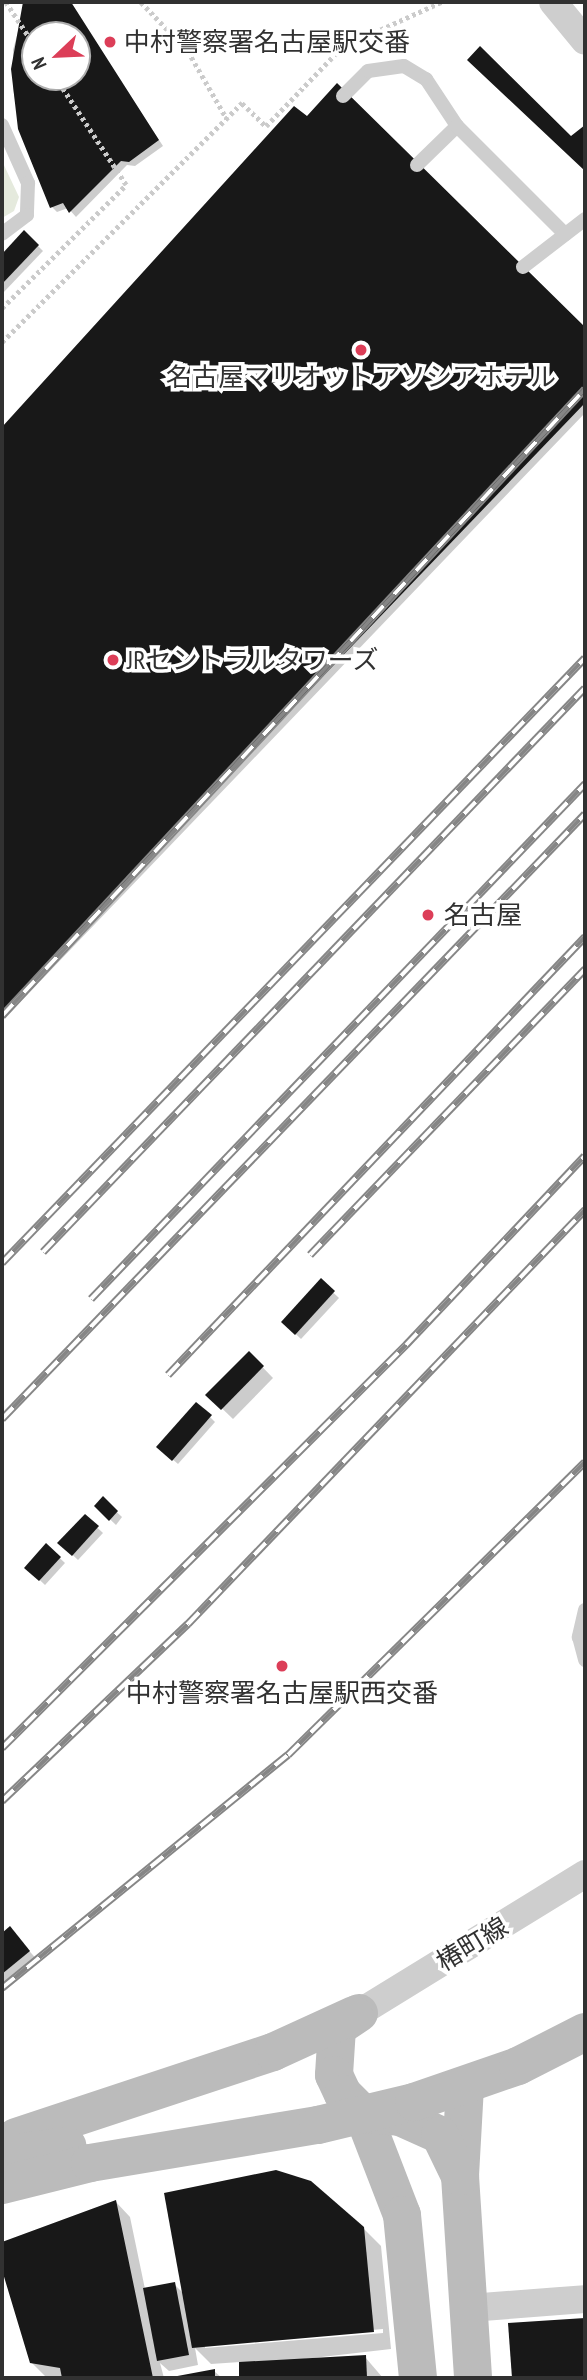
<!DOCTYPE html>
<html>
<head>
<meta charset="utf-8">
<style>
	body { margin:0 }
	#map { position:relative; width:587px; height:2380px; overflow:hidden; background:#fff; font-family:"PT Sans Narrow","Noto Sans JP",sans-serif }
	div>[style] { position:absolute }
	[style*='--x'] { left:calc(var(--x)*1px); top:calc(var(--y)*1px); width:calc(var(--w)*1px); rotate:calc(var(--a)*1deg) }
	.green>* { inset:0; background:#e5eadd }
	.shadow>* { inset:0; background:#0003 }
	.building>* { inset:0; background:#181818 }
	.path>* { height:4.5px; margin-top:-2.25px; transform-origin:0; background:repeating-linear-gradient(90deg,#cbcbcb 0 3.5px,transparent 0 7px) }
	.lane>* { height:14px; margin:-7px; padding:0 7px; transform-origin:7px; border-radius:7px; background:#cecece }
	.street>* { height:28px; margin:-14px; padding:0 14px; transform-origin:14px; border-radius:14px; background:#cecece }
	.secondary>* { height:38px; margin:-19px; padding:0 19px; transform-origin:19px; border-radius:19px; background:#bbb }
	.rail>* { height:8px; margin-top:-4px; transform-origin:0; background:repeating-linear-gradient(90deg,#fff 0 16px,#868686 0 32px); box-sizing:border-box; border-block:2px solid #868686 }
	.dots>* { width:19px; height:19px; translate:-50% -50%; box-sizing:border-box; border:4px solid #fff; border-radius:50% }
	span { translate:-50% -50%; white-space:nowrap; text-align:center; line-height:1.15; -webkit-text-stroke:7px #fff; paint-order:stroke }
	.poi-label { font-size:26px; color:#313131 }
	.left { translate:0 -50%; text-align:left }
	.street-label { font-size:26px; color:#313131 }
	.frame { position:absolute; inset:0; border:4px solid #313131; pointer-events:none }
	.north { position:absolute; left:21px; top:21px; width:70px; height:70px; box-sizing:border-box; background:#fff; border:2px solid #adadad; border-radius:50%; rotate:247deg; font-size:19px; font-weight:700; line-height:28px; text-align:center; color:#313131 }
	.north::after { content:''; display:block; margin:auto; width:24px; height:32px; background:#dc3e58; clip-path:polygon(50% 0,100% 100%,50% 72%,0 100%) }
</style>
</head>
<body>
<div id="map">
	<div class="green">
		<i style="clip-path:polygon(2px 161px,19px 197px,14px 211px,2px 218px)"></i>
	</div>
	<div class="shadow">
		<i style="clip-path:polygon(evenodd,26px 2px,69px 2px,163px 146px,135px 166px,127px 165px,76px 217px,68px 208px,57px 212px,52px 207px,20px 129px,13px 88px,13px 50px,26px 2px,35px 35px,77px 35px,77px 77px,35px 77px,35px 35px)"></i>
		<i style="clip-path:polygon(337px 86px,585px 328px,585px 413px,2px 1021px,2px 430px,294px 109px,315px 126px)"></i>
		<i style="clip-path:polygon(24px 232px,43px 251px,2px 294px,2px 256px)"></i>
		<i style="clip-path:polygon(321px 1281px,339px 1298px,301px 1339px,283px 1322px)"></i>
		<i style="clip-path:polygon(249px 1353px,273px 1378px,233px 1419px,208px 1395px)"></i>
		<i style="clip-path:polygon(210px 1417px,215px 1422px,178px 1464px,164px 1452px)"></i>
		<i style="clip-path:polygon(103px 1499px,122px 1517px,116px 1525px,96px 1506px)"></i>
		<i style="clip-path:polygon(85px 1516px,103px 1533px,78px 1560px,60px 1543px)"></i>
		<i style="clip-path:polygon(47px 1546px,65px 1563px,45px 1585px,27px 1568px)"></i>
		<i style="clip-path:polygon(10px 1929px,39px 1962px,2px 1993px,2px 1935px)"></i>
		<i style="clip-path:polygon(evenodd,116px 2202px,130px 2217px,145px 2289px,174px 2284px,184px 2294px,363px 2228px,381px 2246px,391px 2349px,278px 2362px,365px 2357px,383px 2378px,241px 2378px,240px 2362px,211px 2364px,195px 2348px,198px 2365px,169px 2371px,160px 2363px,164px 2378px,46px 2377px,31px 2362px,2px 2264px,2px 2244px,116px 2202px,383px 2329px,383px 2333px,205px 2348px,205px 2345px,383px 2329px)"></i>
		<i style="clip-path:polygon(585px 2320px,585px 2378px,514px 2378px,510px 2325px)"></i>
		<i style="clip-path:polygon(214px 2371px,222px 2378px,174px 2378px)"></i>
	</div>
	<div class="building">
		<i style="clip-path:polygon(evenodd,23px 2px,71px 2px,159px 140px,129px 162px,121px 161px,69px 213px,63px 203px,50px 208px,18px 129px,11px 69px,23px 2px,35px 35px,77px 35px,77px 77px,35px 77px,35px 35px)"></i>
		<i style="clip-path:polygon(480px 46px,571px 136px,585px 125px,585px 171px,467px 60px)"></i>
		<i style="clip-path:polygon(337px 83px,585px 327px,585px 403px,2px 1011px,2px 427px,294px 106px,307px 116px)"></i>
		<i style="clip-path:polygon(24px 230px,39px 245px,2px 284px,2px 254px)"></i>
		<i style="clip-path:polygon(321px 1278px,335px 1291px,295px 1335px,281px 1322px)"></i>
		<i style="clip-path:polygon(249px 1351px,264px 1366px,221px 1410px,205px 1395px)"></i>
		<i style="clip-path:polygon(196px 1402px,212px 1415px,172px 1461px,156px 1447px)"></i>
		<i style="clip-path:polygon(103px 1496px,118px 1511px,109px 1521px,94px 1506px)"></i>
		<i style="clip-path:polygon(85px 1514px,99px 1526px,72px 1556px,57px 1543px)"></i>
		<i style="clip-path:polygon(46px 1543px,61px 1557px,39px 1581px,24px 1568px)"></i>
		<i style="clip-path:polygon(10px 1926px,30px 1951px,2px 1974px,2px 1933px)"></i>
		<i style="clip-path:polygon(276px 2170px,311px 2181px,364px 2227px,374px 2332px,192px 2348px,164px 2193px)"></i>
		<i style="clip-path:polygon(116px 2200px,153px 2378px,62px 2378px,60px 2368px,30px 2363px,2px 2270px,2px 2242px)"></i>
		<i style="clip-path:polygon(175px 2282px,189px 2355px,157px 2361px,143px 2288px)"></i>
		<i style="clip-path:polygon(585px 2318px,585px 2378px,512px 2378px,508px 2323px)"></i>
		<i style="clip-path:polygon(366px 2355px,367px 2378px,239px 2378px,239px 2362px)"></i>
		<i style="clip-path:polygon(215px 2369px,215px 2378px,172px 2378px,172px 2377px)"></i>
	</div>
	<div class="path">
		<i style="--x:6;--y:2;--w:53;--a:56.6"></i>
		<i style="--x:141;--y:2;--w:68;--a:46.2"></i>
		<i style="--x:188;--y:51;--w:78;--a:60.2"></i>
		<i style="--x:2;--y:308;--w:175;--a:-44.8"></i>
		<i style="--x:126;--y:185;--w:129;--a:-123.3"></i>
		<i style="--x:2;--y:342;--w:339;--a:-44.9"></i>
		<i style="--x:242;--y:103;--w:33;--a:44"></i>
		<i style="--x:266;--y:126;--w:110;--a:-46.1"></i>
		<i style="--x:342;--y:47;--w:109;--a:-24.4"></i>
	</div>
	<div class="lane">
		<i style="--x:343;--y:96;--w:35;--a:-45"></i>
		<i style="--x:368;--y:71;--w:36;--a:-8"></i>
		<i style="--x:404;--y:66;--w:26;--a:31"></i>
		<i style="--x:426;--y:79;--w:56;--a:56.6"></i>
		<i style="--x:2;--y:125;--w:64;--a:65.9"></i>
		<i style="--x:28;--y:183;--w:32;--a:92"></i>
		<i style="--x:27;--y:215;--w:31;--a:143"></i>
		<i style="--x:417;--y:165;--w:56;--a:-44.3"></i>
		<i style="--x:457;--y:126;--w:153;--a:45"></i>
		<i style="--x:523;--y:267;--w:78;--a:-37.7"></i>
		<i style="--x:585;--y:1610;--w:28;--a:103"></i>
		<i style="--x:579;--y:1637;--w:24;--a:75"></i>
	</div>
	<div class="street">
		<i style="--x:553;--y:2;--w:50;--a:50.6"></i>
		<i style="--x:359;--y:2013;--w:265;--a:-31.6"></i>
		<i style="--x:469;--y:2308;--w:116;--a:-4.4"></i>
	</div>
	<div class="secondary">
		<i style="--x:359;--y:2013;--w:27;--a:146"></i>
		<i style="--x:337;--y:2028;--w:47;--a:93.7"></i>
		<i style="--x:334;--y:2075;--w:21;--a:65"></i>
		<i style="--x:343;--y:2094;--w:28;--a:45"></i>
		<i style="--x:363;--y:2114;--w:108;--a:68.9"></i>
		<i style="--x:402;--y:2215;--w:164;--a:84.4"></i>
		<i style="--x:465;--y:2086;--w:90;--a:93.2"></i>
		<i style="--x:460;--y:2176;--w:202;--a:86.3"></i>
		<i style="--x:374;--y:2115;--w:26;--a:4"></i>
		<i style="--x:400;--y:2117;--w:44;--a:24.2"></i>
		<i style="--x:440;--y:2135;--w:46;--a:64"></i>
		<i style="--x:16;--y:2137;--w:271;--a:-18.3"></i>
		<i style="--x:273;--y:2052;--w:89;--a:-24.6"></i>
		<i style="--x:2;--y:2155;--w:66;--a:-7.9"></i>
		<i style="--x:2;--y:2185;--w:91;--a:-14"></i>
		<i style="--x:90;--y:2163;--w:231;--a:-9.5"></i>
		<i style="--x:318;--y:2125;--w:99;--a:-13.5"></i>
		<i style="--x:414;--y:2102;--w:110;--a:-19.1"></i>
		<i style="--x:518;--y:2066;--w:75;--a:-26.9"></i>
	</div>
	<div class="rail">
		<i style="--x:2;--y:1016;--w:856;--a:-47.08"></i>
		<i style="--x:43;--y:1252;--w:782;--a:-46.14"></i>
		<i style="--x:310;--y:1255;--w:397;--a:-46.1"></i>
		<i style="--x:2;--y:1263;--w:840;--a:-46.06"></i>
		<i style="--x:91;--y:1299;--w:714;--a:-46.19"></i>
		<i style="--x:168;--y:1375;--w:605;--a:-46.41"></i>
		<i style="--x:2;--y:1419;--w:840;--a:-46.06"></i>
		<i style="--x:2;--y:1748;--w:571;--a:-44.93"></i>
		<i style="--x:406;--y:1345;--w:260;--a:-46.6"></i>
		<i style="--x:2;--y:1801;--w:257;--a:-43.6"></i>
		<i style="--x:188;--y:1624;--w:574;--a:-46.2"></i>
		<i style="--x:2;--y:1988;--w:369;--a:-39.2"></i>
		<i style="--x:288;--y:1755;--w:417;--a:-44.6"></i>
	</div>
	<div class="dots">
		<i style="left:110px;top:42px;background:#dc3e58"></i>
		<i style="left:361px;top:350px;background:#dc3e58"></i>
		<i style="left:113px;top:660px;background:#dc3e58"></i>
		<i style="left:428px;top:915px;background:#dc3e58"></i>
		<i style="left:282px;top:1666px;background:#dc3e58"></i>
	</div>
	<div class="poi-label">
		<span class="left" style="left:124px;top:42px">中村警察署名古屋駅交番</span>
		<span style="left:361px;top:377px">名古屋マリオットアソシアホテル</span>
		<span class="left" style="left:127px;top:660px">JRセントラルタワーズ</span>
		<span class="left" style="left:444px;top:915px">名古屋</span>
		<span style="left:282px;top:1693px">中村警察署名古屋駅西交番</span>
	</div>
	<div class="street-label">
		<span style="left:472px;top:1944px;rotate:-31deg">椿町線</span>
	</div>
	<div class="frame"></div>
	<div class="north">N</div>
</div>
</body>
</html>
